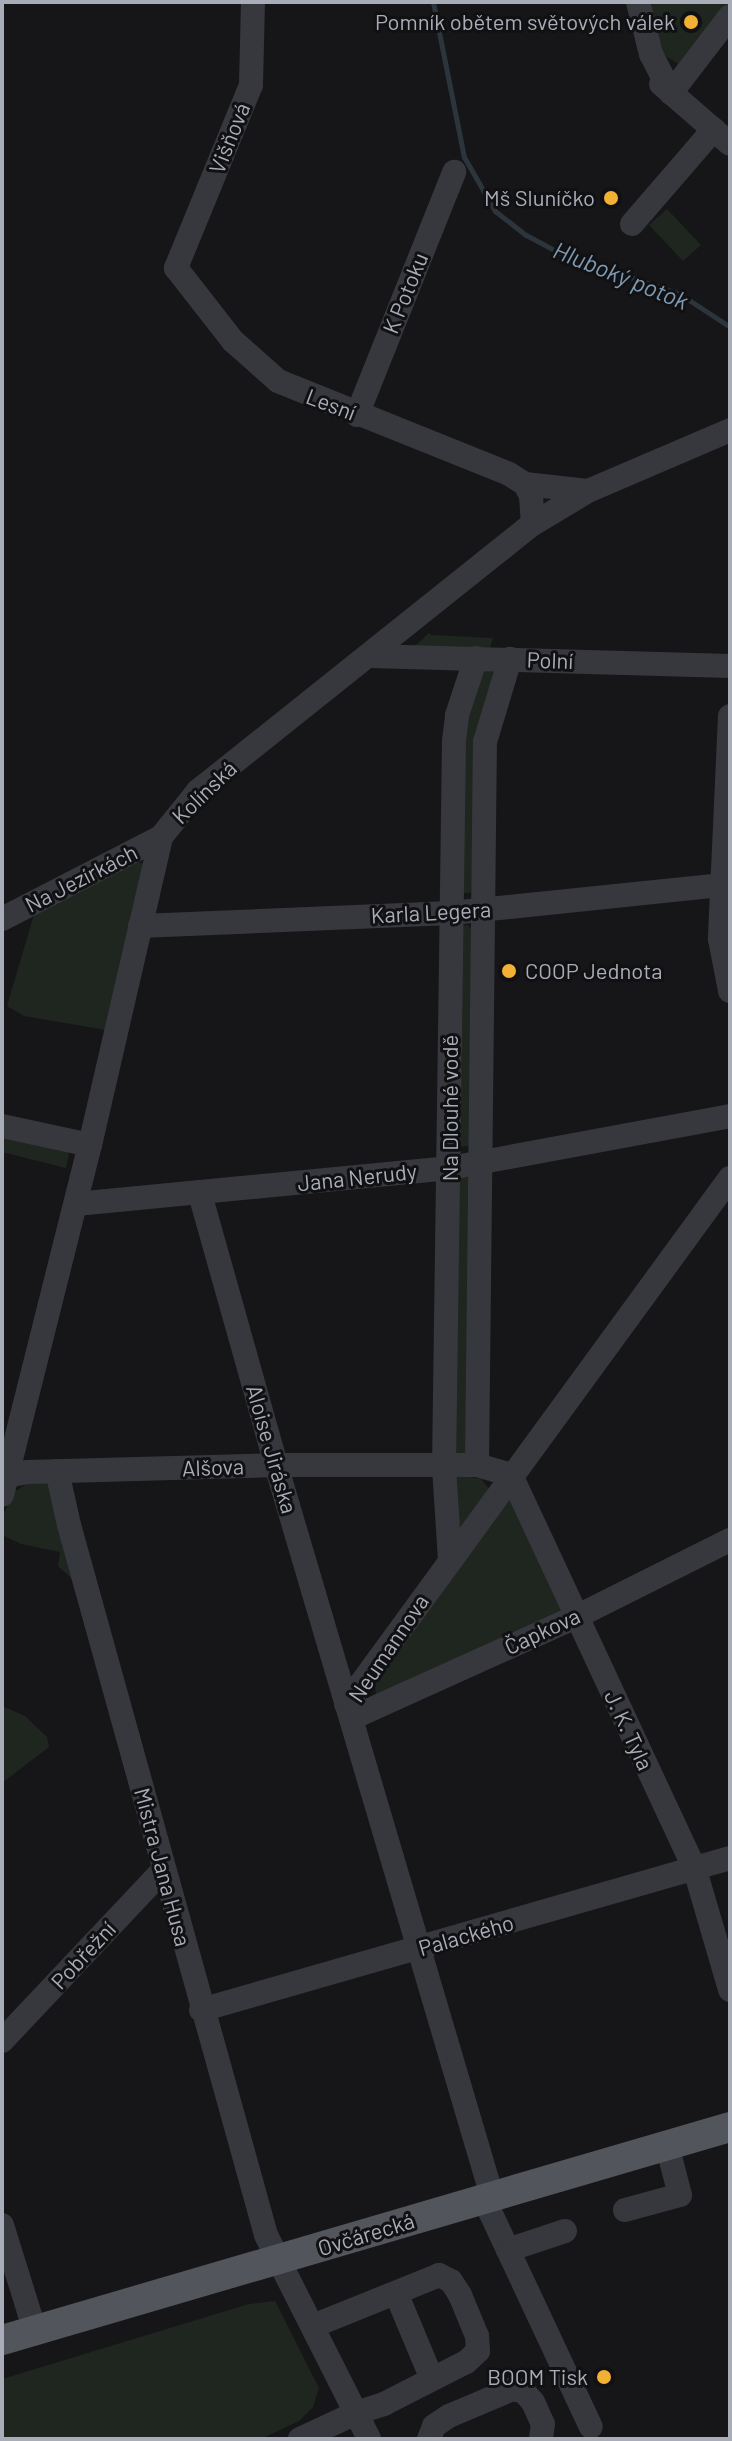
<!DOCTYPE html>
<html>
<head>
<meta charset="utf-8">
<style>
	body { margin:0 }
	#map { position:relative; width:732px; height:2441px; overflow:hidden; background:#161618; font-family:Barlow,sans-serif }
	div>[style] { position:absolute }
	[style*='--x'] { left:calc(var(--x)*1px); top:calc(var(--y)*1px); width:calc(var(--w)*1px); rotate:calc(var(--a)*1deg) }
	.green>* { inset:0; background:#1e261f }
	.stream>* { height:5px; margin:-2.5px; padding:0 2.5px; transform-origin:2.5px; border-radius:2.5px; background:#2c353c }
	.minor>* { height:24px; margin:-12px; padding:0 12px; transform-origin:12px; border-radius:12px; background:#37383d }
	.major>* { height:30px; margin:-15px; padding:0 15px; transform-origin:15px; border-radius:15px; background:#53555c }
	.dots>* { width:22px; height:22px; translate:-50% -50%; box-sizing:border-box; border:4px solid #111113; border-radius:50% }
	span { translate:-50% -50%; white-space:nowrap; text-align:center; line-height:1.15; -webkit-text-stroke:6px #111113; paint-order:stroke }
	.poi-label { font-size:22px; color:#a8adb8 }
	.right { translate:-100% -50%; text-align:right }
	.left { translate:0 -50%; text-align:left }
	.street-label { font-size:22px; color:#a8adb8 }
	.water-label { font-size:24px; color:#7f9bb3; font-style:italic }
	.frame { position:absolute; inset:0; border:4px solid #a8adb8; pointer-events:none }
</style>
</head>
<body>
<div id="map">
	<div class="green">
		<i style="clip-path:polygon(644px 2px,730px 2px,730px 8px,680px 65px,659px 52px)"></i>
		<i style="clip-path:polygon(667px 209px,701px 245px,683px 261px,649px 225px)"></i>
		<i style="clip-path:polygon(429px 633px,431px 635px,493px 638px,490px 648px,414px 647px)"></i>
		<i style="clip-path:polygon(480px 669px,497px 672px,471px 893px,463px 893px,461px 720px)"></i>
		<i style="clip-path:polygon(130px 861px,142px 863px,145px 874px,106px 1030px,24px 1016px,7px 1006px,35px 911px)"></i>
		<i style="clip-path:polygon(468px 925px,472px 930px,469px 1146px,455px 1147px,456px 1070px,462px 1069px,462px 1053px,457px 1052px,460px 926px)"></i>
		<i style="clip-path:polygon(2px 1130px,66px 1148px,69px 1154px,66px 1168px,2px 1152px)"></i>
		<i style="clip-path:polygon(469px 1174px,469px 1455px,453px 1455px,456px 1178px)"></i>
		<i style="clip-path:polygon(462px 1475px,481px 1479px,490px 1490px,462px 1527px,457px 1527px,455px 1477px)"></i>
		<i style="clip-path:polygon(33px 1480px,48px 1482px,75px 1576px,71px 1578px,58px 1566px,60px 1552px,21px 1544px,2px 1535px,2px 1517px,14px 1492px)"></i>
		<i style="clip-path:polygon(511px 1499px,564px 1604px,562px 1615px,380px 1698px,376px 1694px,374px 1679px)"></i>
		<i style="clip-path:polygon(2px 1706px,25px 1716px,47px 1737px,49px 1747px,2px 1783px)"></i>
		<i style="clip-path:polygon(275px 2301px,319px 2388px,313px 2407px,299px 2421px,261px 2439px,2px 2439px,2px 2379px,249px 2304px)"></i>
	</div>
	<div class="stream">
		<i style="--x:433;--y:2;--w:158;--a:78.7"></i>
		<i style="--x:464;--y:157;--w:62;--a:60.1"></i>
		<i style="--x:495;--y:211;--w:39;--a:38"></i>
		<i style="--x:526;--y:235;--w:38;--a:28"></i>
		<i style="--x:560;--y:253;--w:127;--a:18.9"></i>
		<i style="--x:680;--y:294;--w:60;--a:33.4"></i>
	</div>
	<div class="minor">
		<i style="--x:253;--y:2;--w:83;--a:91.4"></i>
		<i style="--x:251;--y:85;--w:198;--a:112.3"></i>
		<i style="--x:176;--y:268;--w:93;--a:52"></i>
		<i style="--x:233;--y:341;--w:60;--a:41.6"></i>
		<i style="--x:278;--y:381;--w:249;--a:21.9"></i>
		<i style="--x:509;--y:474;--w:19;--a:32"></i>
		<i style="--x:525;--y:484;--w:13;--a:63"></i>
		<i style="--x:531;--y:496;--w:28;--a:86"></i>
		<i style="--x:638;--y:2;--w:54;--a:76"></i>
		<i style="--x:651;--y:54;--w:44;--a:62.9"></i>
		<i style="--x:671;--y:93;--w:97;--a:-52.5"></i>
		<i style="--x:661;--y:84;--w:91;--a:41"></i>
		<i style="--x:632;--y:224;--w:125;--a:-49.2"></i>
		<i style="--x:357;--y:415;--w:262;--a:-68.2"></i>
		<i style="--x:525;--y:484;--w:63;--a:6.3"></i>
		<i style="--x:370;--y:656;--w:360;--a:1.6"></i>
		<i style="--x:730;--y:716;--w:223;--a:92.6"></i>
		<i style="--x:720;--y:939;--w:53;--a:79.1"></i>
		<i style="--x:2;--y:919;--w:179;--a:-27.3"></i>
		<i style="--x:140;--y:926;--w:311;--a:-2.4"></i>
		<i style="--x:451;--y:913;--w:271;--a:-5.9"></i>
		<i style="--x:2;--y:1126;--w:90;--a:12.2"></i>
		<i style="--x:200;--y:1194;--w:281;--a:74.3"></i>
		<i style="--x:276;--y:1465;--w:762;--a:73.54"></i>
		<i style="--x:76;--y:1204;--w:376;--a:-5.5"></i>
		<i style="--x:450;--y:1168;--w:285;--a:-10.5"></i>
		<i style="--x:477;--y:1465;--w:723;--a:-89.37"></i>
		<i style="--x:485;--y:742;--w:87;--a:-73.2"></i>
		<i style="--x:57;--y:1471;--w:55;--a:77.5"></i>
		<i style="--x:69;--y:1525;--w:737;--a:74.49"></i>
		<i style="--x:266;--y:2235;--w:199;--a:63.2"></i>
		<i style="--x:356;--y:2413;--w:62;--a:155.1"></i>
		<i style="--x:2;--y:1477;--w:26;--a:-11"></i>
		<i style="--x:28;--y:1472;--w:248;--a:-1.6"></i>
		<i style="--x:276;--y:1465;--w:201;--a:0"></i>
		<i style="--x:477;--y:1465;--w:35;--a:16"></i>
		<i style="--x:511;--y:1475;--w:436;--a:65"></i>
		<i style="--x:695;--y:1870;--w:125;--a:73.7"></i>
		<i style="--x:2;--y:1495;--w:361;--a:-75.9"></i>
		<i style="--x:90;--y:1145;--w:316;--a:-77"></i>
		<i style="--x:161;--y:837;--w:59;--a:-51.2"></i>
		<i style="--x:198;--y:791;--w:428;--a:-38.6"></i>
		<i style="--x:533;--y:524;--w:64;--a:-31"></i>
		<i style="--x:588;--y:491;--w:155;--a:-23.2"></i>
		<i style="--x:450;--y:1560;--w:93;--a:-93.7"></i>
		<i style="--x:444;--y:1467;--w:726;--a:-89.21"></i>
		<i style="--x:454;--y:741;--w:26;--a:-83"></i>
		<i style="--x:457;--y:715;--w:60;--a:-71.6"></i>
		<i style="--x:346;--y:1704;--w:651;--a:-53.87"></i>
		<i style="--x:352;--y:1718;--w:246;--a:-24.3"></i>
		<i style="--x:576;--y:1617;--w:172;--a:-26.6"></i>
		<i style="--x:201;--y:2010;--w:550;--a:-16.03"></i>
		<i style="--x:2;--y:2041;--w:236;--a:-46.7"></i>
		<i style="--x:484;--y:2199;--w:56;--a:64.8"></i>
		<i style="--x:625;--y:2210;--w:57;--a:-15.3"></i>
		<i style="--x:680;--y:2195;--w:52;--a:-104.6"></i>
		<i style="--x:2;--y:2225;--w:111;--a:72.7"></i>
		<i style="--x:565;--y:2231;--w:60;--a:161.6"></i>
		<i style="--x:508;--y:2250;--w:195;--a:64.9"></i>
		<i style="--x:396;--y:2293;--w:93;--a:67.3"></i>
		<i style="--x:313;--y:2326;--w:136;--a:-22"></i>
		<i style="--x:439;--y:2275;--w:13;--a:27"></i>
		<i style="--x:451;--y:2281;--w:17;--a:57"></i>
		<i style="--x:460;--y:2295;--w:44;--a:67.5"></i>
		<i style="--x:477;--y:2336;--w:15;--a:86"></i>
		<i style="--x:478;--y:2351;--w:16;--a:137"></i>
		<i style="--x:466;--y:2362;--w:92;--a:152.9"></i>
		<i style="--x:384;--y:2404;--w:29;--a:162"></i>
		<i style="--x:356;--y:2413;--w:29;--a:63"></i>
		<i style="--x:429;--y:2439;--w:14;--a:-69"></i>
		<i style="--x:434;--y:2426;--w:18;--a:-34"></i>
		<i style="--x:449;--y:2416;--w:69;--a:-22.9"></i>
		<i style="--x:513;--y:2389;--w:11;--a:15"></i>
		<i style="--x:524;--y:2392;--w:13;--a:48"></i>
		<i style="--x:533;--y:2402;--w:24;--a:66"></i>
		<i style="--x:543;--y:2424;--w:15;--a:98"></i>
	</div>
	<div class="major">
		<i style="--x:2;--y:2340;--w:759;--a:-16.31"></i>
	</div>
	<div class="dots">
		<i style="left:691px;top:22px;background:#f2b134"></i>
		<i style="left:611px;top:198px;background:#f2b134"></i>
		<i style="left:509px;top:971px;background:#f2b134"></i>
		<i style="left:604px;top:2377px;background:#f2b134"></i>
	</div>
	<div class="poi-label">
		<span class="right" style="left:675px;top:22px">Pomník obětem světových válek</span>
		<span class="right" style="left:595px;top:198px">Mš Sluníčko</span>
		<span class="left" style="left:525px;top:971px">COOP Jednota</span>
		<span class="right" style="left:588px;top:2377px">BOOM Tisk</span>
	</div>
	<div class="street-label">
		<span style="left:229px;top:138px;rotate:-68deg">Višňová</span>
		<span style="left:405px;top:293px;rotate:-68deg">K Potoku</span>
		<span style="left:331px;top:404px;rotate:21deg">Lesní</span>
		<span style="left:550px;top:660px;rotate:2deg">Polní</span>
		<span style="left:204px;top:792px;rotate:-44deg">Kolínská</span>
		<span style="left:81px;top:878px;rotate:-27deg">Na Jezírkách</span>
		<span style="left:431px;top:912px;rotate:-3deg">Karla Legera</span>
		<span style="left:450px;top:1108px;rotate:-90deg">Na Dlouhé vodě</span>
		<span style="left:357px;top:1177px;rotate:-6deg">Jana Nerudy</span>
		<span style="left:272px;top:1449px;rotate:74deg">Aloise Jiráska</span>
		<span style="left:213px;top:1467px;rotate:-2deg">Alšova</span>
		<span style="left:542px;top:1631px;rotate:-25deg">Čapkova</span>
		<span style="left:388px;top:1648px;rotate:-56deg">Neumannova</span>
		<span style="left:629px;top:1730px;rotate:65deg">J. K. Tyla</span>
		<span style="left:163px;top:1867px;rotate:75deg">Mistra Jana Husa</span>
		<span style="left:466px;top:1935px;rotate:-16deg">Palackého</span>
		<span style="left:83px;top:1955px;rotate:-47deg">Pobřežní</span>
		<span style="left:366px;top:2234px;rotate:-17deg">Ovčárecká</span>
	</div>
	<div class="water-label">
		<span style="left:621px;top:275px;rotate:22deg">Hluboký potok</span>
	</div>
	<div class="frame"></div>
</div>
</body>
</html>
